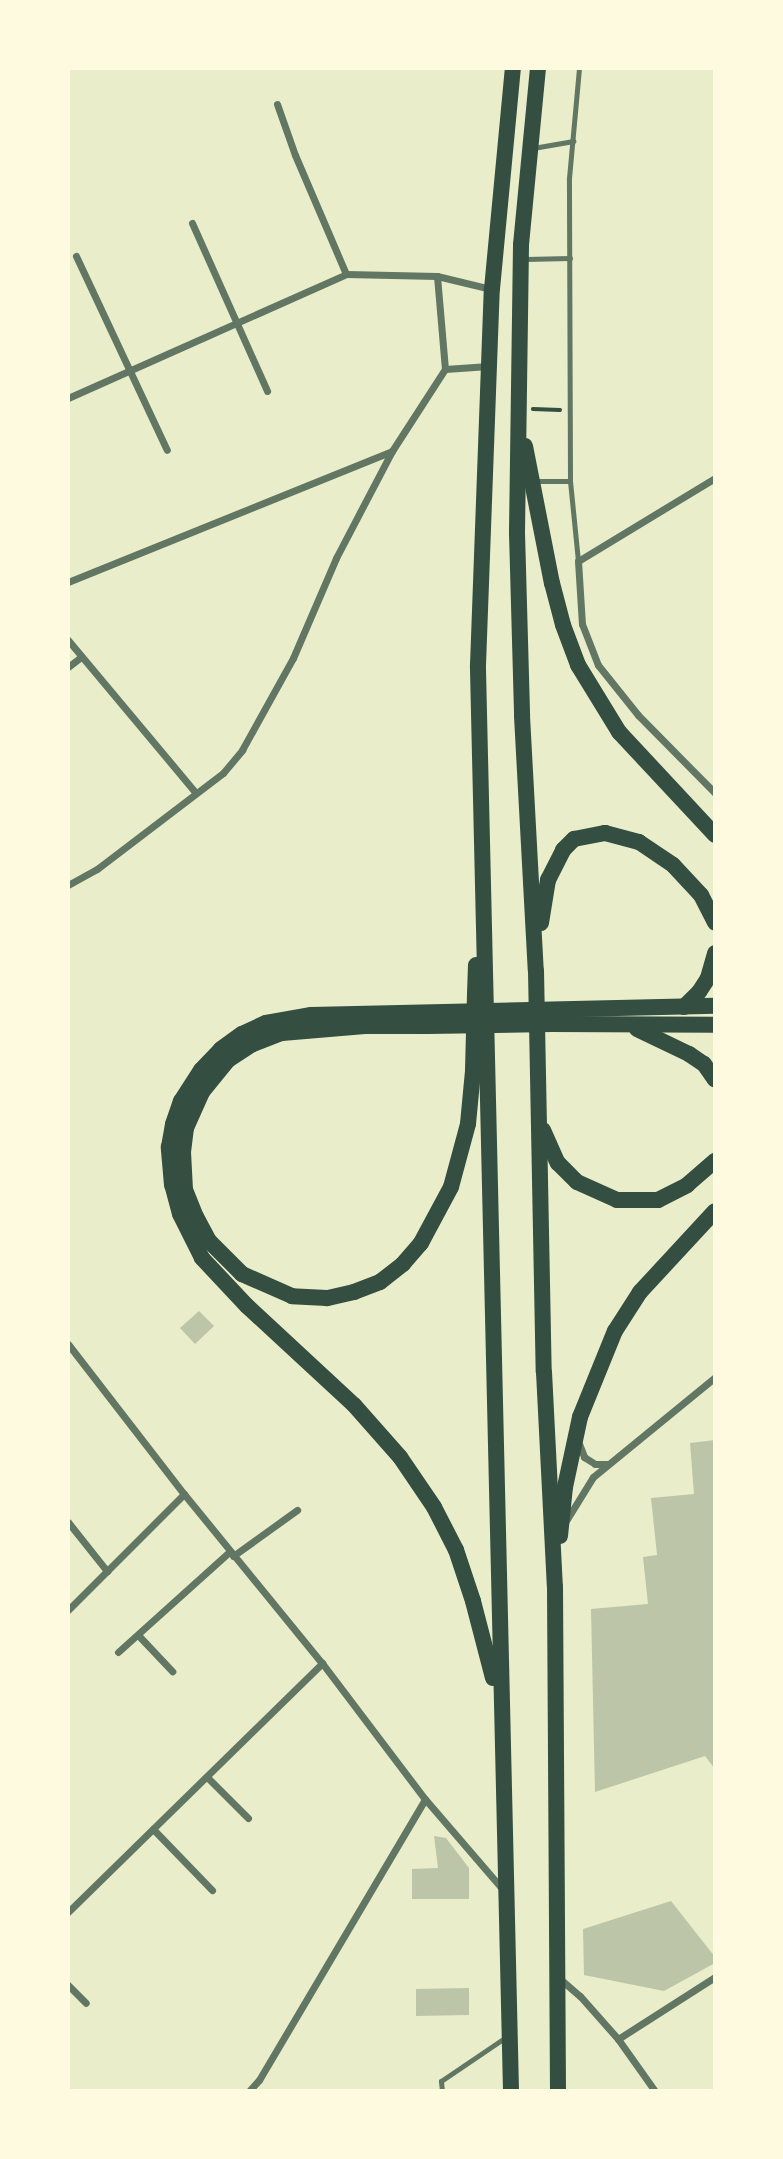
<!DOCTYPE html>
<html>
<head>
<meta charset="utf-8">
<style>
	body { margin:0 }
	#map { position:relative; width:783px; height:2159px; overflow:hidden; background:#e9edc9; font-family:Mulish,sans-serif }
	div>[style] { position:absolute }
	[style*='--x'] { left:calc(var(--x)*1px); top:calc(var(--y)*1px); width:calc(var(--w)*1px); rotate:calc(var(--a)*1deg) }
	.building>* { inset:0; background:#bcc5a7 }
	.path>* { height:3.5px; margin:-1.75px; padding:0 1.75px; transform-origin:1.75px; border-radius:1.75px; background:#344e41 }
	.service>* { height:5px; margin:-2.5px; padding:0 2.5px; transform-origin:2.5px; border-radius:2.5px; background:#617663 }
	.minor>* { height:7px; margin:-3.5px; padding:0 3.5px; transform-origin:3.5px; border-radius:3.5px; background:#617663 }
	.trunk>* { height:16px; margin:-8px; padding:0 8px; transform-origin:8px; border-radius:8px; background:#344e41 }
	span { translate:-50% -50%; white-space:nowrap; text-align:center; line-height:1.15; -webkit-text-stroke:5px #fefae0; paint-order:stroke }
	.frame { position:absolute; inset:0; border:70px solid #fefae0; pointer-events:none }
</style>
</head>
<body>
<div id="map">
	<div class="building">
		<i style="clip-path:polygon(199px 1311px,214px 1326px,195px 1344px,180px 1328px)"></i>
		<i style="clip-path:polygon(715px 1440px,715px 1769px,705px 1756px,595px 1792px,591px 1609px,648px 1604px,643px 1557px,657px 1555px,651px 1498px,694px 1494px,690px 1443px)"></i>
		<i style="clip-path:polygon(434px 1836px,446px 1838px,469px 1868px,469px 1899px,412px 1899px,412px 1869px,438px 1868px)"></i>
		<i style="clip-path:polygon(671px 1901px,715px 1957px,715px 1963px,664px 1991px,584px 1975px,583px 1929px)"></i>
		<i style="clip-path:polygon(469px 1988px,469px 2015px,416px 2016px,416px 1989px)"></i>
	</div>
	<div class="path">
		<i style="--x:533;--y:409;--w:27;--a:2"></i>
	</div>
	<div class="service">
		<i style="--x:533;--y:148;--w:41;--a:-9.9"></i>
		<i style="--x:525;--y:259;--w:45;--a:-1.3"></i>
		<i style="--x:535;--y:481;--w:35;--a:0"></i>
		<i style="--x:578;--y:561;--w:80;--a:-95.7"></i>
		<i style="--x:570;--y:481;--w:303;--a:-90.2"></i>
		<i style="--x:569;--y:178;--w:110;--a:-84.8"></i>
		<i style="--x:442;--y:2091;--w:10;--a:-96"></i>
		<i style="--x:441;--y:2081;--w:78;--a:-34.1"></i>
	</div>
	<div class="minor">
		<i style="--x:277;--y:104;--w:54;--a:70.6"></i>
		<i style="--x:295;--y:155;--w:129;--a:66.8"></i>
		<i style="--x:192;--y:223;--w:184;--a:65.9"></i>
		<i style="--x:76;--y:256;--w:214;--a:64.9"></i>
		<i style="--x:437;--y:276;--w:93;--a:85.1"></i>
		<i style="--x:68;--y:398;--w:304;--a:-24"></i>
		<i style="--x:346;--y:274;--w:91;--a:1.3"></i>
		<i style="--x:437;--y:276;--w:56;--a:13.5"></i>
		<i style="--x:715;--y:478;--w:160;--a:148.8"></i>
		<i style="--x:578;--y:561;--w:63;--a:86.4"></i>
		<i style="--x:582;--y:624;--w:44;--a:68.7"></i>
		<i style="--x:598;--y:665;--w:64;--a:51.3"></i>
		<i style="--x:638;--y:715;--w:110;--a:45.4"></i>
		<i style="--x:68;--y:582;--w:349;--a:-22"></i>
		<i style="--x:68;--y:640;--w:198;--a:50.1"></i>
		<i style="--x:68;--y:667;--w:16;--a:-38"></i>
		<i style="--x:68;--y:885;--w:33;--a:-29"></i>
		<i style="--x:97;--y:869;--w:158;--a:-37.3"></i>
		<i style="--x:223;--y:773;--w:30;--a:-50"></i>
		<i style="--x:242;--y:750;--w:105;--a:-61"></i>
		<i style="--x:293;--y:658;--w:109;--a:-66.7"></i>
		<i style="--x:336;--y:558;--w:121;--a:-62.4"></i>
		<i style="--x:392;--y:451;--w:98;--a:-57.1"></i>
		<i style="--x:445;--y:369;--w:44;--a:-3.9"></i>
		<i style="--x:68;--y:1344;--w:190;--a:52.3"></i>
		<i style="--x:184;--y:1494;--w:218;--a:50.8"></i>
		<i style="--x:322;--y:1663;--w:171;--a:52.9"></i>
		<i style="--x:425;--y:1799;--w:121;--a:49.3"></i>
		<i style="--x:578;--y:1441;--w:17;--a:69"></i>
		<i style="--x:584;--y:1457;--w:13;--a:32"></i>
		<i style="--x:595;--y:1464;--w:12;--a:0"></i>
		<i style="--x:68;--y:1522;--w:63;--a:51.5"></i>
		<i style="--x:564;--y:1524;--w:55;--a:-58.3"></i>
		<i style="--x:593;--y:1477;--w:158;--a:-39.3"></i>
		<i style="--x:233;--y:1556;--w:79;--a:-35.7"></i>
		<i style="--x:68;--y:1610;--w:164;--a:-45"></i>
		<i style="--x:138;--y:1635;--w:50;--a:46.6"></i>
		<i style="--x:118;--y:1652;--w:149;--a:-42"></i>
		<i style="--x:207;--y:1777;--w:58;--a:45"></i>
		<i style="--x:153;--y:1829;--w:85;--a:46"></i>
		<i style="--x:68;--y:1912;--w:356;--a:-44.4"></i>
		<i style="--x:559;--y:1978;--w:28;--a:41"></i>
		<i style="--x:580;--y:1996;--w:57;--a:48.5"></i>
		<i style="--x:618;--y:2039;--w:64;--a:54.6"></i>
		<i style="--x:68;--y:1985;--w:25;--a:45"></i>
		<i style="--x:618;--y:2039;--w:115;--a:-32.6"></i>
		<i style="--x:249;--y:2091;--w:15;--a:-48"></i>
		<i style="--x:259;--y:2080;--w:326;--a:-59.4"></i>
	</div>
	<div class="trunk">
		<i style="--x:538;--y:68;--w:178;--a:95.5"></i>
		<i style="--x:521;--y:245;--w:288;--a:90.8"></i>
		<i style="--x:517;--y:533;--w:183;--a:88.4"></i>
		<i style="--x:522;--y:716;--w:255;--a:86.9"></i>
		<i style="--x:536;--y:971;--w:401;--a:88.9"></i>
		<i style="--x:544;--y:1372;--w:215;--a:87.1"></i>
		<i style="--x:555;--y:1587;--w:504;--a:89.66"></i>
		<i style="--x:525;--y:446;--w:140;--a:78.9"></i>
		<i style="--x:552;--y:583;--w:43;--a:75.3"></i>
		<i style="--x:563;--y:625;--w:43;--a:69.4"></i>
		<i style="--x:578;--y:665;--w:79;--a:58.5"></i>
		<i style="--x:619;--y:732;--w:141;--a:47"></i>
		<i style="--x:541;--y:923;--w:44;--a:-80.8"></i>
		<i style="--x:548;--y:880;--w:34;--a:-63"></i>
		<i style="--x:563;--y:850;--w:16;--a:-45"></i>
		<i style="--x:574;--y:839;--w:32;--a:-11"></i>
		<i style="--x:605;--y:833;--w:35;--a:15"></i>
		<i style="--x:639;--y:842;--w:41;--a:34.1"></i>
		<i style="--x:673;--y:865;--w:41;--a:47"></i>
		<i style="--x:701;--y:895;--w:31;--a:63"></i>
		<i style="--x:476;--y:965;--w:29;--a:92"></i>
		<i style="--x:475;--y:994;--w:77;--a:91.5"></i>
		<i style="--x:473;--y:1071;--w:53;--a:95.4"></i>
		<i style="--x:468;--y:1124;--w:65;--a:105.1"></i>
		<i style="--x:451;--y:1187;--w:64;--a:118.2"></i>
		<i style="--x:421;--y:1243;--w:28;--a:131"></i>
		<i style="--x:403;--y:1264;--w:29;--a:142"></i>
		<i style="--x:380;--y:1282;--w:28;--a:159"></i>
		<i style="--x:354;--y:1292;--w:28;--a:167"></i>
		<i style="--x:327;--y:1298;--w:35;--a:-177"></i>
		<i style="--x:292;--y:1296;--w:55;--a:-156.3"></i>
		<i style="--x:242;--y:1274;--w:47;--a:-135"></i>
		<i style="--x:209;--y:1241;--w:27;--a:-118"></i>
		<i style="--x:196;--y:1217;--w:29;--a:-112"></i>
		<i style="--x:185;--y:1190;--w:38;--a:-93"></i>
		<i style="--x:183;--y:1152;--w:24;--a:-83"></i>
		<i style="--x:186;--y:1128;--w:39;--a:-66"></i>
		<i style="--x:202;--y:1092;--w:41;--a:-50.9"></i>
		<i style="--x:228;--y:1060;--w:30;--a:-33"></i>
		<i style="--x:253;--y:1044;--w:31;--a:-21"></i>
		<i style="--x:282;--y:1033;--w:83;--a:-4.8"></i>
		<i style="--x:365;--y:1026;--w:62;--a:0"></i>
		<i style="--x:427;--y:1026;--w:124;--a:-0.9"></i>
		<i style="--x:551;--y:1024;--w:164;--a:0.3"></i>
		<i style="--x:684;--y:1007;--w:21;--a:-45"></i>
		<i style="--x:699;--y:992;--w:17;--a:-57"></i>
		<i style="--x:708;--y:978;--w:26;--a:-74"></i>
		<i style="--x:637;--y:1029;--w:58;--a:25.7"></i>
		<i style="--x:689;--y:1054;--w:18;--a:34"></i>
		<i style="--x:704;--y:1064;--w:19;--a:55"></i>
		<i style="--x:543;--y:1130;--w:36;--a:66"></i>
		<i style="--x:558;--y:1163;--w:27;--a:45"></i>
		<i style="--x:577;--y:1182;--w:44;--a:24.2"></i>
		<i style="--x:617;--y:1200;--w:41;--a:0"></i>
		<i style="--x:658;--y:1200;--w:33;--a:-27"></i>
		<i style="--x:687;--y:1185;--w:37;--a:-41"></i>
		<i style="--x:560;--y:1536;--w:49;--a:-84.2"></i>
		<i style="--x:565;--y:1487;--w:72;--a:-77.9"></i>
		<i style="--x:580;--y:1417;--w:93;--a:-67.9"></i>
		<i style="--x:615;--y:1331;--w:46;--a:-57.3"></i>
		<i style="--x:640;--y:1292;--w:110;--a:-47.2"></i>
		<i style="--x:493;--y:1678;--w:80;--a:-104.6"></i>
		<i style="--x:473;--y:1601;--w:54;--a:-108.4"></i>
		<i style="--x:456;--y:1550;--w:48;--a:-117.1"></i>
		<i style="--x:434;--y:1507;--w:60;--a:-124.2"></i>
		<i style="--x:400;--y:1457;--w:69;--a:-131.5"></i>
		<i style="--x:354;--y:1405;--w:146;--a:-137.2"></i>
		<i style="--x:247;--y:1306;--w:66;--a:-133.2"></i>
		<i style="--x:202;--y:1258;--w:49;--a:-116.6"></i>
		<i style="--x:180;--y:1214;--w:30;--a:-105"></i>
		<i style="--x:172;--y:1185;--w:38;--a:-95"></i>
		<i style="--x:169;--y:1147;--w:23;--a:-80"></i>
		<i style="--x:173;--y:1124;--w:24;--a:-71"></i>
		<i style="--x:181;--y:1101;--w:37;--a:-57"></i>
		<i style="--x:201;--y:1070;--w:29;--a:-46"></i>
		<i style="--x:221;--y:1049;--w:26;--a:-36"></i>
		<i style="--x:242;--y:1034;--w:26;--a:-25"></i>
		<i style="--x:266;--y:1023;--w:46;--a:-10.1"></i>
		<i style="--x:311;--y:1015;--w:404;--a:-1.3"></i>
		<i style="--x:511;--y:2091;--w:1426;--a:-91.33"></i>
		<i style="--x:478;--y:665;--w:376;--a:-87.9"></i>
		<i style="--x:492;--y:289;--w:222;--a:-84.6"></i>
	</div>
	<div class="frame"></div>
</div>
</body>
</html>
